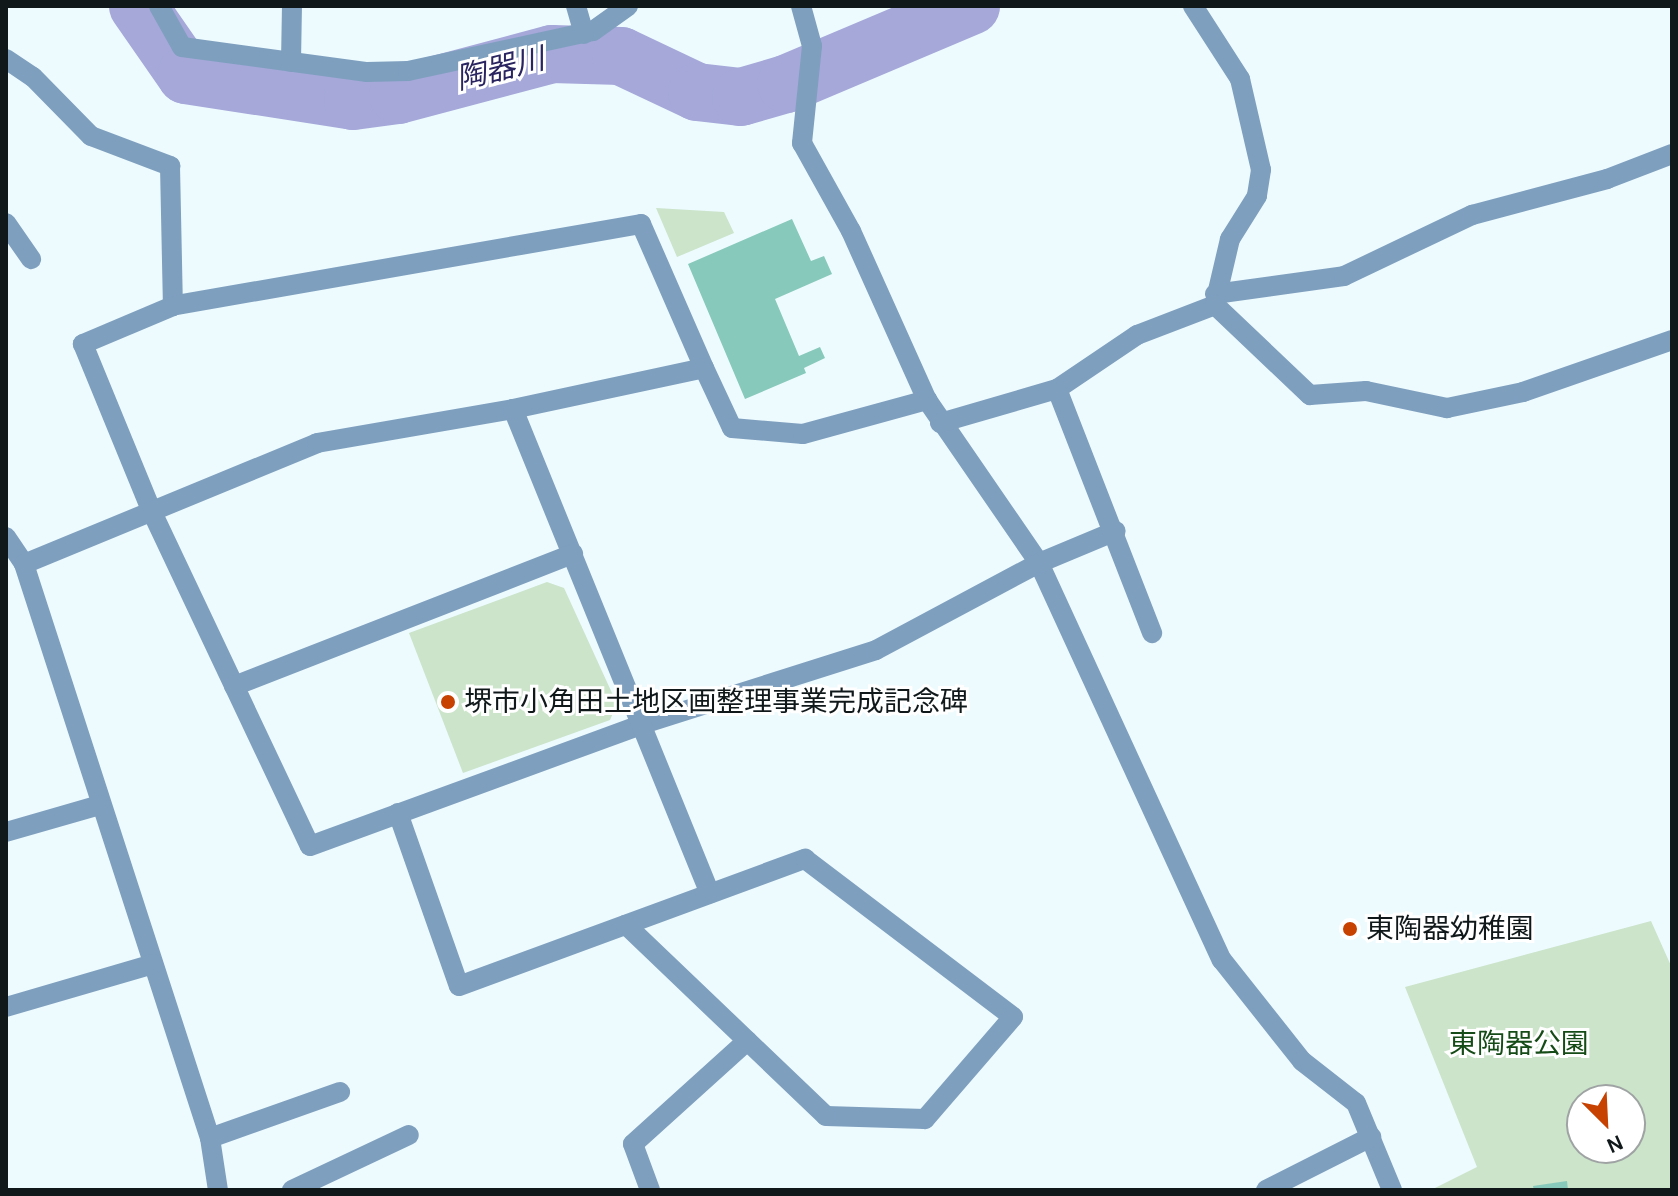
<!DOCTYPE html>
<html>
<head>
<meta charset="utf-8">
<style>
	body { margin:0 }
	#map { position:relative; width:1678px; height:1196px; overflow:hidden; background:#edfbfe; font-family:Karla,"Noto Sans JP",sans-serif }
	div>[style] { position:absolute }
	[style*='--x'] { left:calc(var(--x)*1px); top:calc(var(--y)*1px); width:calc(var(--w)*1px); rotate:calc(var(--a)*1deg) }
	.green>* { inset:0; background:#cbe4ca }
	.river>* { height:58px; margin:-29px; padding:0 29px; transform-origin:29px; border-radius:29px; background:#a5a8d9 }
	.building>* { inset:0; background:#87c9ba }
	.minor>* { height:20px; margin:-10px; padding:0 10px; transform-origin:10px; border-radius:10px; background:#7f9fbf }
	.dots>* { width:22px; height:22px; translate:-50% -50%; box-sizing:border-box; border:4px solid #fff; border-radius:50% }
	span { translate:-50% -50%; white-space:nowrap; text-align:center; line-height:1.15; -webkit-text-stroke:6px #fff; paint-order:stroke }
	.poi-label { font-size:28px; color:#10181a }
	.left { translate:0 -50%; text-align:left }
	.park-label { font-size:28px; color:#154b16 }
	.water-label { font-size:30px; color:#2a2560; font-style:italic }
	.frame { position:absolute; inset:0; border:8px solid #10181a; pointer-events:none }
	.north { position:absolute; left:1566px; top:1084px; width:80px; height:80px; box-sizing:border-box; background:#fff; border:2px solid #9fa3a3; border-radius:50%; rotate:156deg; font-size:22px; font-weight:700; line-height:32px; text-align:center; color:#10181a }
	.north::after { content:''; display:block; margin:auto; width:28px; height:36px; background:#c74100; clip-path:polygon(50% 0,100% 100%,50% 72%,0 100%) }
</style>
</head>
<body>
<div id="map">
	<div class="green">
		<i style="clip-path:polygon(656px 208px,724px 212px,734px 233px,677px 257px)"></i>
		<i style="clip-path:polygon(547px 582px,564px 588px,617px 704px,610px 720px,463px 773px,409px 633px)"></i>
		<i style="clip-path:polygon(evenodd,1651px 921px,1672px 968px,1672px 1190px,1431px 1190px,1477px 1167px,1405px 987px,1651px 921px,1582px 1100px,1630px 1100px,1630px 1148px,1582px 1148px,1582px 1100px)"></i>
	</div>
	<div class="river">
		<i style="--x:138;--y:6;--w:84;--a:55.2"></i>
		<i style="--x:186;--y:75;--w:169;--a:8.8"></i>
		<i style="--x:353;--y:101;--w:45;--a:-7.6"></i>
		<i style="--x:398;--y:95;--w:159;--a:-14.9"></i>
		<i style="--x:552;--y:54;--w:69;--a:1.7"></i>
		<i style="--x:621;--y:56;--w:84;--a:25.3"></i>
		<i style="--x:697;--y:92;--w:44;--a:6.5"></i>
		<i style="--x:741;--y:97;--w:47;--a:-16.1"></i>
		<i style="--x:786;--y:84;--w:201;--a:-22.9"></i>
	</div>
	<div class="building">
		<i style="clip-path:polygon(792px 219px,811px 261px,824px 256px,832px 274px,775px 299px,799px 356px,820px 347px,825px 358px,804px 368px,806px 373px,745px 399px,688px 264px)"></i>
		<i style="clip-path:polygon(1567px 1181px,1568px 1190px,1534px 1190px,1533px 1186px)"></i>
	</div>
	<div class="minor">
		<i style="--x:159;--y:6;--w:47;--a:60.7"></i>
		<i style="--x:182;--y:47;--w:187;--a:7.7"></i>
		<i style="--x:367;--y:72;--w:41;--a:-1.4"></i>
		<i style="--x:408;--y:71;--w:189;--a:-12.2"></i>
		<i style="--x:593;--y:31;--w:43;--a:-35.5"></i>
		<i style="--x:576;--y:6;--w:29;--a:74"></i>
		<i style="--x:801;--y:6;--w:41;--a:74.6"></i>
		<i style="--x:812;--y:46;--w:98;--a:95.9"></i>
		<i style="--x:802;--y:143;--w:101;--a:60.9"></i>
		<i style="--x:851;--y:231;--w:185;--a:65.8"></i>
		<i style="--x:927;--y:400;--w:198;--a:55.5"></i>
		<i style="--x:1039;--y:563;--w:437;--a:65.3"></i>
		<i style="--x:1222;--y:960;--w:129;--a:51.6"></i>
		<i style="--x:1302;--y:1061;--w:68;--a:37.9"></i>
		<i style="--x:1356;--y:1103;--w:94;--a:67.5"></i>
		<i style="--x:1193;--y:6;--w:87;--a:57.2"></i>
		<i style="--x:1240;--y:79;--w:93;--a:77"></i>
		<i style="--x:1261;--y:170;--w:26;--a:99"></i>
		<i style="--x:1257;--y:196;--w:51;--a:122.1"></i>
		<i style="--x:1230;--y:239;--w:66;--a:103.2"></i>
		<i style="--x:6;--y:59;--w:32;--a:34"></i>
		<i style="--x:33;--y:77;--w:83;--a:45.5"></i>
		<i style="--x:91;--y:136;--w:85;--a:20.8"></i>
		<i style="--x:170;--y:166;--w:140;--a:88.8"></i>
		<i style="--x:291;--y:62;--w:56;--a:-89"></i>
		<i style="--x:6;--y:223;--w:44;--a:55.2"></i>
		<i style="--x:1215;--y:294;--w:130;--a:-7.9"></i>
		<i style="--x:1344;--y:276;--w:142;--a:-25.5"></i>
		<i style="--x:1472;--y:215;--w:140;--a:-14.9"></i>
		<i style="--x:1607;--y:179;--w:70;--a:-21"></i>
		<i style="--x:704;--y:368;--w:157;--a:-113.6"></i>
		<i style="--x:641;--y:224;--w:475;--a:170.1"></i>
		<i style="--x:173;--y:306;--w:98;--a:157.1"></i>
		<i style="--x:83;--y:344;--w:182;--a:67.7"></i>
		<i style="--x:152;--y:512;--w:369;--a:64.7"></i>
		<i style="--x:310;--y:846;--w:355;--a:-20.1"></i>
		<i style="--x:643;--y:724;--w:244;--a:-17.6"></i>
		<i style="--x:876;--y:650;--w:185;--a:-28.1"></i>
		<i style="--x:1039;--y:563;--w:83;--a:-22.6"></i>
		<i style="--x:1057;--y:389;--w:262;--a:68.7"></i>
		<i style="--x:513;--y:409;--w:523;--a:67.89"></i>
		<i style="--x:940;--y:423;--w:122;--a:-16.2"></i>
		<i style="--x:1057;--y:389;--w:97;--a:-34"></i>
		<i style="--x:1137;--y:335;--w:84;--a:-21"></i>
		<i style="--x:1215;--y:305;--w:131;--a:43.5"></i>
		<i style="--x:1310;--y:395;--w:56;--a:-4.1"></i>
		<i style="--x:1366;--y:391;--w:83;--a:11.9"></i>
		<i style="--x:1447;--y:408;--w:78;--a:-11.9"></i>
		<i style="--x:1523;--y:392;--w:158;--a:-19.2"></i>
		<i style="--x:6;--y:537;--w:32;--a:56"></i>
		<i style="--x:24;--y:564;--w:603;--a:72.05"></i>
		<i style="--x:210;--y:1138;--w:53;--a:81.3"></i>
		<i style="--x:24;--y:564;--w:317;--a:-22.4"></i>
		<i style="--x:317;--y:443;--w:199;--a:-9.8"></i>
		<i style="--x:513;--y:409;--w:195;--a:-12.1"></i>
		<i style="--x:704;--y:368;--w:66;--a:65"></i>
		<i style="--x:732;--y:428;--w:71;--a:4.8"></i>
		<i style="--x:803;--y:434;--w:129;--a:-15.3"></i>
		<i style="--x:234;--y:686;--w:364;--a:-21.3"></i>
		<i style="--x:398;--y:813;--w:183;--a:70.6"></i>
		<i style="--x:459;--y:986;--w:369;--a:-20.2"></i>
		<i style="--x:805;--y:859;--w:261;--a:37.2"></i>
		<i style="--x:1013;--y:1017;--w:135;--a:130.8"></i>
		<i style="--x:925;--y:1119;--w:99;--a:-178.3"></i>
		<i style="--x:826;--y:1116;--w:277;--a:-136.3"></i>
		<i style="--x:6;--y:832;--w:98;--a:-16"></i>
		<i style="--x:6;--y:1007;--w:153;--a:-16.3"></i>
		<i style="--x:210;--y:1138;--w:138;--a:-19.5"></i>
		<i style="--x:292;--y:1190;--w:129;--a:-25.2"></i>
		<i style="--x:650;--y:1190;--w:49;--a:-110.3"></i>
		<i style="--x:633;--y:1144;--w:154;--a:-42.1"></i>
		<i style="--x:1266;--y:1190;--w:118;--a:-26.8"></i>
	</div>
	<div class="dots">
		<i style="left:448px;top:702px;background:#c74100"></i>
		<i style="left:1350px;top:929px;background:#c74100"></i>
	</div>
	<div class="poi-label">
		<span class="left" style="left:464px;top:702px">堺市小角田土地区画整理事業完成記念碑</span>
		<span class="left" style="left:1366px;top:929px">東陶器幼稚園</span>
	</div>
	<div class="park-label">
		<span style="left:1519px;top:1044px">東陶器公園</span>
	</div>
	<div class="water-label">
		<span style="left:500px;top:69px;rotate:-14deg">陶器川</span>
	</div>
	<div class="frame"></div>
	<div class="north">N</div>
</div>
</body>
</html>
